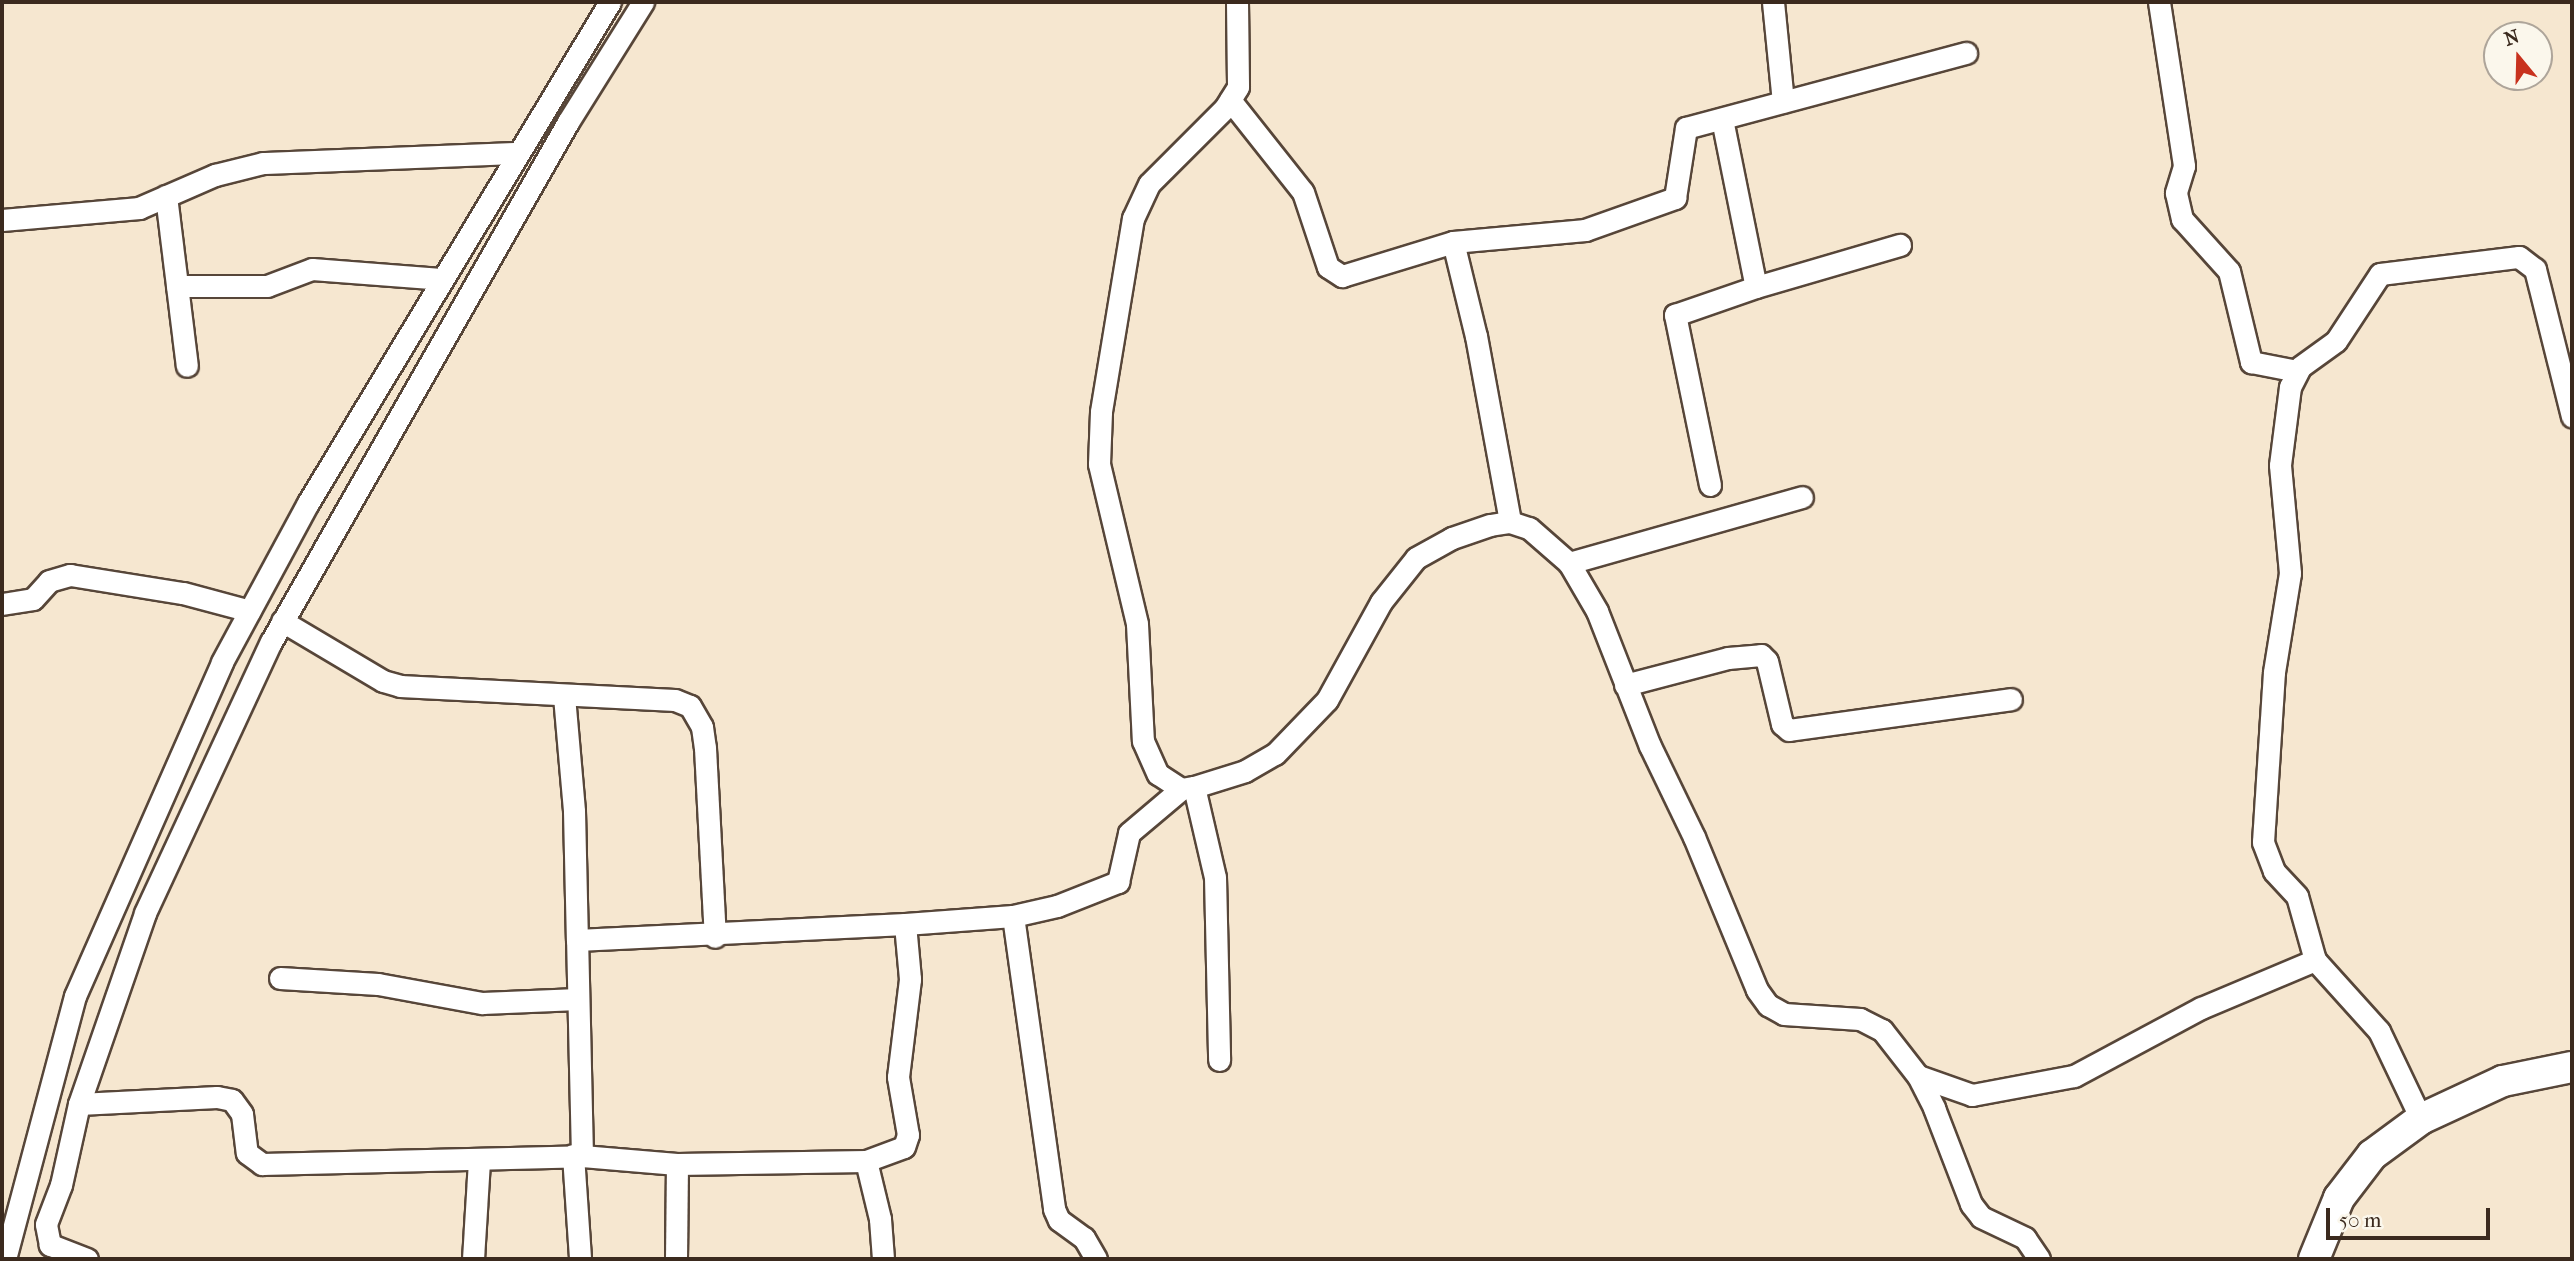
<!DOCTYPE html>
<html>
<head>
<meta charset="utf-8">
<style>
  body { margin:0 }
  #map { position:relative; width:2574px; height:1261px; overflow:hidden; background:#f6e7d0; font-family:"IM FELL French Canon",serif }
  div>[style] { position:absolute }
  .roads { filter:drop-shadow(2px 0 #574639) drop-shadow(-2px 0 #574639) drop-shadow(0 2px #574639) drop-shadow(0 -2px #574639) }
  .street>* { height:21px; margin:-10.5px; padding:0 10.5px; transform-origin:10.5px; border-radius:10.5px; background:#fff }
  .secondary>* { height:30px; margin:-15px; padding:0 15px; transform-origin:15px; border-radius:15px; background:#fff }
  span { translate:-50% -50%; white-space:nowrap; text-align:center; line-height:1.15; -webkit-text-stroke:5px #fbf7ec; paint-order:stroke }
  .frame { position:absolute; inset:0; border:4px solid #3b2a1e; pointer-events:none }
  .north { position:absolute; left:2483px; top:21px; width:70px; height:70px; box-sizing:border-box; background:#fbf7ec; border:2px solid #aea59a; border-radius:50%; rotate:341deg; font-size:19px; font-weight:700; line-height:28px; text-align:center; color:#3b2a1e }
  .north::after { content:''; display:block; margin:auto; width:24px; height:32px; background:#c8321e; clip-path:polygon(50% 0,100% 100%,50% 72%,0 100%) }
  .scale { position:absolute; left:2326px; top:1208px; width:164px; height:32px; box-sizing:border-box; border:4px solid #3b2a1e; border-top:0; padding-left:9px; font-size:21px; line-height:24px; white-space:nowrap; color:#3b2a1e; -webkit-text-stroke:5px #fbf7ec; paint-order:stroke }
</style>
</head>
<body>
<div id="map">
  <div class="roads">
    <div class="street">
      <div style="left:1237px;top:2px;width:85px;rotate:89.3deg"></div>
      <div style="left:1238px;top:87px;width:25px;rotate:122deg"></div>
      <div style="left:1225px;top:108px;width:107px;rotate:135deg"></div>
      <div style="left:1149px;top:184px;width:38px;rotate:115deg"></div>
      <div style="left:1133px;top:218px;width:197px;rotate:99.4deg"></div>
      <div style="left:1101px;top:412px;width:52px;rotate:92.2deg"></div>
      <div style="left:1099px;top:464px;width:164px;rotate:76.6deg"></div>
      <div style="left:1137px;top:624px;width:117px;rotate:87.1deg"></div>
      <div style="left:1143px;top:741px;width:36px;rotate:66deg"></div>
      <div style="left:1158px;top:774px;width:27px;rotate:33deg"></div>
      <div style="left:1181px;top:789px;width:13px;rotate:-9deg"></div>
      <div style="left:1194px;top:787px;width:53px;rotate:-17.4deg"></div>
      <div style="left:1245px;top:771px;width:34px;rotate:-30deg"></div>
      <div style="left:1275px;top:754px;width:75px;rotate:-46.1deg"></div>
      <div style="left:1327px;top:700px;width:112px;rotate:-61.1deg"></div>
      <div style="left:1381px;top:602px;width:56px;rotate:-51.5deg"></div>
      <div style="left:1416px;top:558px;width:41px;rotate:-29.1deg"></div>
      <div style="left:1452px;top:538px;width:40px;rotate:-18.9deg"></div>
      <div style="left:1490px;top:525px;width:20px;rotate:-9deg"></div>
      <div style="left:1510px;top:522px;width:20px;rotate:18deg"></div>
      <div style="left:1529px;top:528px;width:53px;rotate:41.2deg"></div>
      <div style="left:1569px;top:563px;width:56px;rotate:59.7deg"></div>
      <div style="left:1597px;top:611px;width:145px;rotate:68.6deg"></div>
      <div style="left:1650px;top:746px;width:101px;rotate:64.2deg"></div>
      <div style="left:1694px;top:837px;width:165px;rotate:67.6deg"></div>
      <div style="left:1757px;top:990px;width:19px;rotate:54deg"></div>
      <div style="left:1768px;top:1005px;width:18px;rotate:29deg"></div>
      <div style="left:1784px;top:1014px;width:76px;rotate:3.8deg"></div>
      <div style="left:1860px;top:1019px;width:25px;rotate:27deg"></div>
      <div style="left:1882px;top:1030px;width:58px;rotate:52deg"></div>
      <div style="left:1918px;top:1076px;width:36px;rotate:63deg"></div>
      <div style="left:1934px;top:1108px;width:103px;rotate:68.9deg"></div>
      <div style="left:1971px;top:1204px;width:16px;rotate:52deg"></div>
      <div style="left:1981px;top:1217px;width:49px;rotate:25.5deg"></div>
      <div style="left:2025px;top:1238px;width:25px;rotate:56deg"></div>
      <div style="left:1773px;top:2px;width:100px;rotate:84.3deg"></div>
      <div style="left:2159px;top:2px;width:166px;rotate:81.3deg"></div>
      <div style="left:2184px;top:166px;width:28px;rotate:107deg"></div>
      <div style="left:2176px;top:193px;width:27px;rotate:77deg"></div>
      <div style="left:2182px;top:219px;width:70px;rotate:47.9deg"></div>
      <div style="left:2229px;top:271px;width:94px;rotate:76.4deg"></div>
      <div style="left:2251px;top:362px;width:47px;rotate:11.1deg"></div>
      <div style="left:1230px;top:100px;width:117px;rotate:51.6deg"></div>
      <div style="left:1303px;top:192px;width:79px;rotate:71.6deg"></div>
      <div style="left:1328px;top:267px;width:17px;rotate:33deg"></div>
      <div style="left:1342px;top:276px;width:116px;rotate:-17deg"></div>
      <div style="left:1453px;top:242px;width:133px;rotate:-5.2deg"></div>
      <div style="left:1585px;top:230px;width:96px;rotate:-19.6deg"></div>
      <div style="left:1675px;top:198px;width:71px;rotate:-81.1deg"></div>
      <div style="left:1686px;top:128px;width:290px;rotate:-15deg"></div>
      <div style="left:1722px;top:119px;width:171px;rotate:78.6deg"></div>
      <div style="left:1756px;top:287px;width:150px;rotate:-16.3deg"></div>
      <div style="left:166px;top:196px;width:171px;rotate:83deg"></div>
      <div style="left:2px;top:220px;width:138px;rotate:-5deg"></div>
      <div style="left:139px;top:208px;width:83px;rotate:-23.5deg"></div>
      <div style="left:215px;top:175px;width:49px;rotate:-14deg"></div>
      <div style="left:263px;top:163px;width:253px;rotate:-2.3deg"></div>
      <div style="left:1453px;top:242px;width:97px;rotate:76.3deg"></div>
      <div style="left:1476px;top:336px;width:189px;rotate:79.6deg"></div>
      <div style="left:177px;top:286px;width:90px"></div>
      <div style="left:267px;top:286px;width:48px;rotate:-20.7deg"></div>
      <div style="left:312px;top:269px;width:129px;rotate:4.4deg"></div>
      <div style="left:1710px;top:485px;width:174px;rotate:-101.6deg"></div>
      <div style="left:1675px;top:315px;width:86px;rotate:-19.1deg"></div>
      <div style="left:1569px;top:563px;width:242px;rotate:-15.8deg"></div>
      <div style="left:2px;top:604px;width:31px;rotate:-9deg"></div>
      <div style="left:33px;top:599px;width:24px;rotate:-48deg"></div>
      <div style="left:49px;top:581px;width:22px;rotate:-16deg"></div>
      <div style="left:70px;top:575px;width:114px;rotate:9.1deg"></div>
      <div style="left:183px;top:593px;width:69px;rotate:15deg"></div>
      <div style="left:282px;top:621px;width:117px;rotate:30.7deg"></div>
      <div style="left:383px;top:681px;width:18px;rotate:16deg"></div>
      <div style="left:400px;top:686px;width:275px;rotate:2.9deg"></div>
      <div style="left:675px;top:700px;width:16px;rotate:22deg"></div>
      <div style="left:690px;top:706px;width:24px;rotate:60deg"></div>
      <div style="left:702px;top:727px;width:21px;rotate:82deg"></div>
      <div style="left:705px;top:748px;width:189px;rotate:87deg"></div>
      <div style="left:1625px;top:685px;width:106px;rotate:-14.7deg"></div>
      <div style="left:1728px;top:658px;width:33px;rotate:-5deg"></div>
      <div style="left:1761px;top:655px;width:8px;rotate:45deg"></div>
      <div style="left:1767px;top:661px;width:65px;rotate:76.6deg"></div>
      <div style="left:1782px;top:724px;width:9px;rotate:41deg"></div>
      <div style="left:1789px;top:730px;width:224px;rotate:-7.9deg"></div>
      <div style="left:564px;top:696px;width:115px;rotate:85deg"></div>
      <div style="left:574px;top:811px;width:129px;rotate:88.7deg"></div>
      <div style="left:1194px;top:787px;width:92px;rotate:76.9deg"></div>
      <div style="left:1215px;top:877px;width:183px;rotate:88.7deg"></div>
      <div style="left:1013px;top:916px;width:296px;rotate:82deg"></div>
      <div style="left:1054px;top:1209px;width:12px;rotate:66deg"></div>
      <div style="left:1059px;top:1220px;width:31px;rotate:36deg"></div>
      <div style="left:1084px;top:1238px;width:24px;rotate:60deg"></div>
      <div style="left:280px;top:978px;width:98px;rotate:3.5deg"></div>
      <div style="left:378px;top:984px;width:106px;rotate:10.4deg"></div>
      <div style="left:482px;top:1003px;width:96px;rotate:-2.4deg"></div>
      <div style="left:1918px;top:1076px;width:57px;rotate:19.4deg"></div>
      <div style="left:1972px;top:1095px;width:104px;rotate:-10.6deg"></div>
      <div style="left:2074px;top:1076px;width:144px;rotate:-28.2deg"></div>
      <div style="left:2201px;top:1008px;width:124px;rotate:-22.8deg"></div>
      <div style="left:79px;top:1104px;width:138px;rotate:-2.9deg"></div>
      <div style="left:217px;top:1097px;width:15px;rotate:11deg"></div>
      <div style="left:232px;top:1100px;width:17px;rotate:54deg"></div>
      <div style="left:242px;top:1114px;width:39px;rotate:83deg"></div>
      <div style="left:247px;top:1153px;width:19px;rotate:36deg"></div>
      <div style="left:262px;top:1164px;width:320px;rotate:-1.4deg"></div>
      <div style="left:582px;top:1156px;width:216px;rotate:-91.3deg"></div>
      <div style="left:577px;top:940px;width:328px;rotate:-2.8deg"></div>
      <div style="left:905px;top:924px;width:108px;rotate:-4.2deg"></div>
      <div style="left:1013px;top:916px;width:45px;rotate:-12.8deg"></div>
      <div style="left:1057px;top:906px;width:66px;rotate:-21.5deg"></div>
      <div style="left:1118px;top:882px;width:50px;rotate:-77.3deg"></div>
      <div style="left:1129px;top:833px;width:68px;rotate:-40.2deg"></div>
      <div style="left:2421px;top:1119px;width:98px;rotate:-115.5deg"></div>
      <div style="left:2379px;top:1031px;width:96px;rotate:-132deg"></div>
      <div style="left:2315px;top:960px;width:66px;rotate:-105.7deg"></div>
      <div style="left:2297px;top:896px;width:34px;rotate:-133deg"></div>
      <div style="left:2274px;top:871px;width:31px;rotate:-111deg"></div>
      <div style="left:2263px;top:842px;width:170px;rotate:-86.3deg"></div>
      <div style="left:2274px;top:672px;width:100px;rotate:-80.8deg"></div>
      <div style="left:2290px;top:573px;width:108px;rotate:-95.3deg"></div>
      <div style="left:2280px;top:465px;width:79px;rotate:-82.7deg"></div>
      <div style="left:2290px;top:387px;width:22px;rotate:-63deg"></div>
      <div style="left:2300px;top:367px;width:44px;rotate:-35.8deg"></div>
      <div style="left:2336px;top:341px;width:80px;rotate:-56.7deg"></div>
      <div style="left:2380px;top:274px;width:140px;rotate:-7deg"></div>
      <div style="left:2519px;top:257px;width:20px;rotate:37deg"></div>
      <div style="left:2535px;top:269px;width:152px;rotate:75.9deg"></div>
      <div style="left:573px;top:1155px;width:104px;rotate:86.1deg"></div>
      <div style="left:582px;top:1156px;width:95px;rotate:4.8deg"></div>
      <div style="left:677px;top:1164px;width:189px;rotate:-0.9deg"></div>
      <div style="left:866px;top:1161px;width:40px;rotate:-20.2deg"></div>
      <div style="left:904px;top:1147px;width:13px;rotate:-72deg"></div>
      <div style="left:908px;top:1135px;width:59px;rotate:-99.8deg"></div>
      <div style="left:898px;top:1077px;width:99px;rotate:-83deg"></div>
      <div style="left:910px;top:979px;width:55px;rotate:-95.2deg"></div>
      <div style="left:866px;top:1161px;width:60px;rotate:76.4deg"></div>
      <div style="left:880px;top:1219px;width:40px;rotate:85.7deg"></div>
      <div style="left:5px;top:1259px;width:272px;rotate:-75.1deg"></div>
      <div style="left:75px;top:996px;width:365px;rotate:-66.2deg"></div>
      <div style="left:222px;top:662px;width:181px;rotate:-61.6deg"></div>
      <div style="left:308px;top:503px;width:585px;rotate:-58.92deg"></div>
      <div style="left:87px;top:1259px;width:40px;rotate:-159deg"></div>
      <div style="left:50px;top:1245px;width:21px;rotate:-101deg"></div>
      <div style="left:46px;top:1224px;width:42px;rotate:-69deg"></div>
      <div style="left:61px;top:1185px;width:83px;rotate:-77.5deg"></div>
      <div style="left:79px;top:1104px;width:202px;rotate:-70.9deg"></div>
      <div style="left:145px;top:913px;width:299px;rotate:-65.1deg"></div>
      <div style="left:271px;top:642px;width:599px;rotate:-60.27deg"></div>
      <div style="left:568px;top:122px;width:142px;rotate:-58deg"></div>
      <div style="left:473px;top:1259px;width:99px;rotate:-86.5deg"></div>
      <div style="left:676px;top:1259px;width:95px;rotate:-89.4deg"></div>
    </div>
    <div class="secondary">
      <div style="left:2314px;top:1259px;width:66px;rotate:-67.7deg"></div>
      <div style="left:2339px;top:1198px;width:54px;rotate:-52.5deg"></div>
      <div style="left:2372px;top:1155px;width:61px;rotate:-36.3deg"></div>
      <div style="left:2421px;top:1119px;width:90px;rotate:-24.9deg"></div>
      <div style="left:2503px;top:1081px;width:70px;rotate:-11.5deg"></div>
    </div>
  </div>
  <div class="frame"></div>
  <div class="north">N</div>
  <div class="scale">50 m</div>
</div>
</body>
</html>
